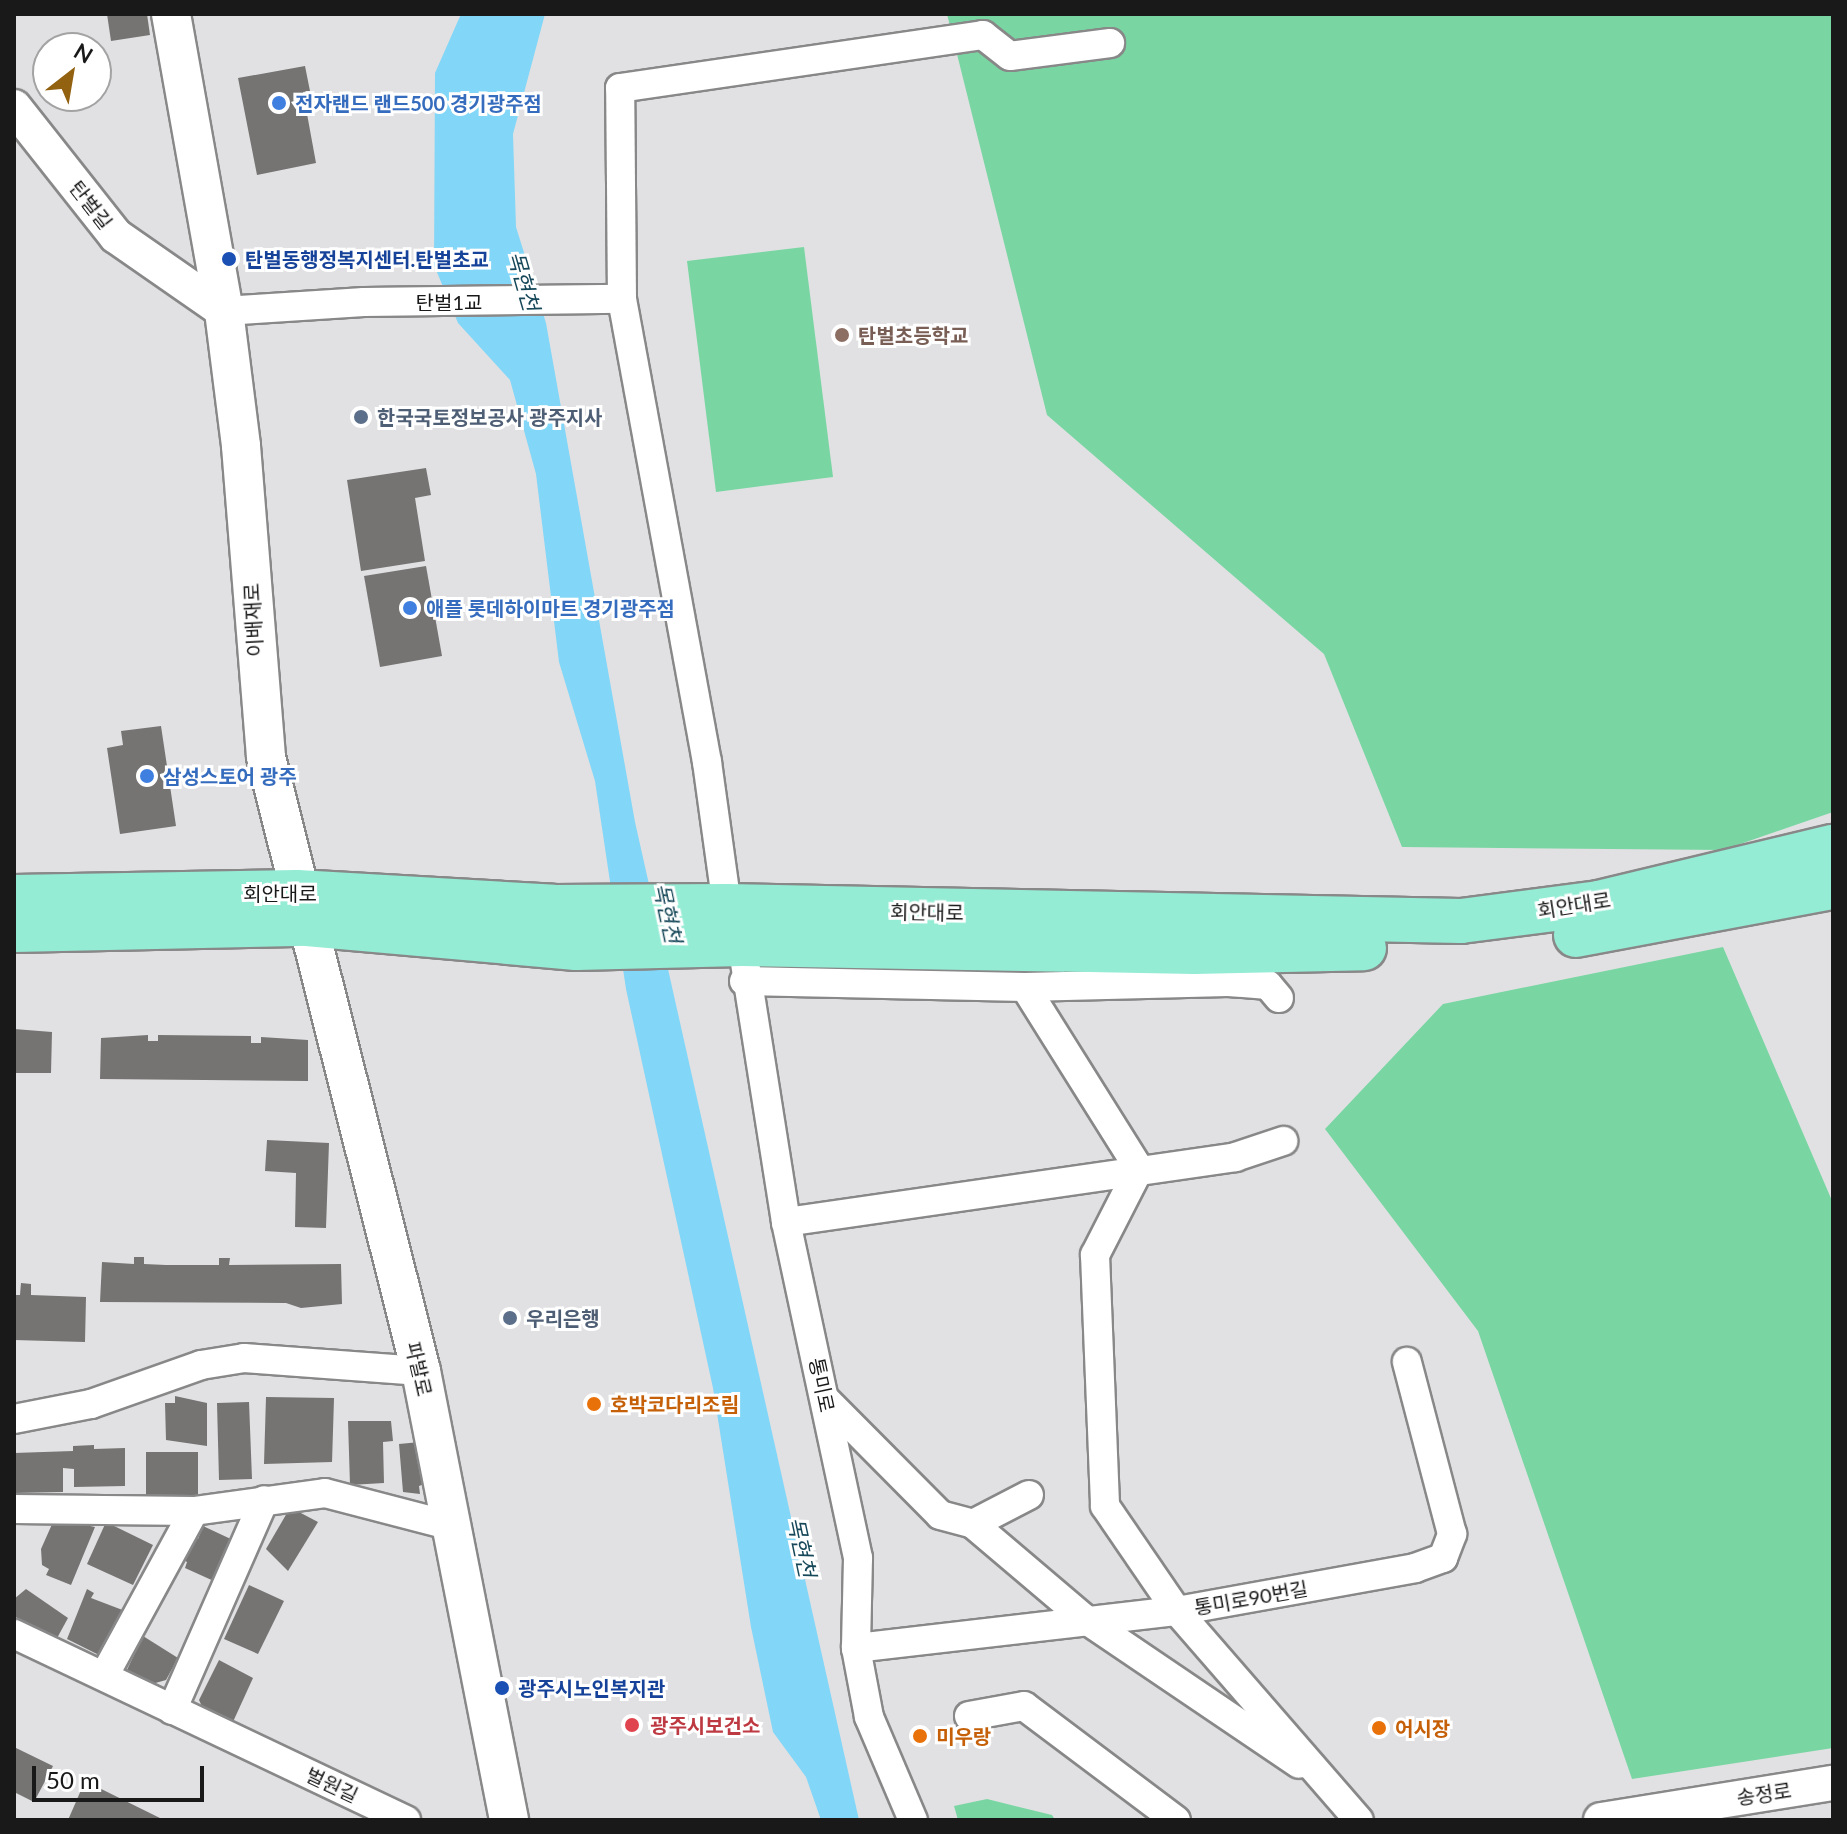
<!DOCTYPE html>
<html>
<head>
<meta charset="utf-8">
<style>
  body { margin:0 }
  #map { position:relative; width:1847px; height:1834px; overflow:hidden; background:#e1e1e3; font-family:Lato,"Noto Sans KR",sans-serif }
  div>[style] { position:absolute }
  .green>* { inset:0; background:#79d6a2 }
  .water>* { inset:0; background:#82d6f7 }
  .building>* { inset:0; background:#757473 }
  .roads { filter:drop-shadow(2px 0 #888889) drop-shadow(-2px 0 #888889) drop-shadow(0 2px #888889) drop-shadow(0 -2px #888889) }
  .minor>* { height:28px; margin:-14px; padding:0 14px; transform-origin:14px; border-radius:14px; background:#fff }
  .tertiary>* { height:34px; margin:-17px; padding:0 17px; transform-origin:17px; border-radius:17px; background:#fff }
  .secondary>* { height:38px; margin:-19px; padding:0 19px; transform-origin:19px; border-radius:19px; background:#fff }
  .primary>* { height:44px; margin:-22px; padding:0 22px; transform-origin:22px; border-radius:22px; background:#95ecd4 }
  .dots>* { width:22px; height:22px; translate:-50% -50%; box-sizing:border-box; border:4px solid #fff; border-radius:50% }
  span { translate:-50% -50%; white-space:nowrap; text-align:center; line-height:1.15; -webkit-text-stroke:6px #fff; paint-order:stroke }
  .shop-label { font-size:20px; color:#366cbe; font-weight:700 }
  .left { translate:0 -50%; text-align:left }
  .street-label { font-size:20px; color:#19191a }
  .transit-label { font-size:20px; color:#164399; font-weight:700 }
  .education-label { font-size:20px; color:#785e54; font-weight:700 }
  .service-label { font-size:20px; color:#4e5e75; font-weight:700 }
  .food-label { font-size:20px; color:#c56008; font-weight:700 }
  .health-label { font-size:20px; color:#be3a42; font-weight:700 }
  .water-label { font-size:22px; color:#174859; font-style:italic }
  .frame { position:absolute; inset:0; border:16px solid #19191a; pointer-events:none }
  .north { position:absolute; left:32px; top:32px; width:80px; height:80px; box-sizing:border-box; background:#fff; border:2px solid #a3a3a3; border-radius:50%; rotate:31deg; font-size:22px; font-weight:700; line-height:32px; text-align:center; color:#19191a }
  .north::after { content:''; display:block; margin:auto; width:28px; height:36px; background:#926210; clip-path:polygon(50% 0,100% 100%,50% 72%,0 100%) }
  .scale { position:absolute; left:32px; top:1766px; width:172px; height:36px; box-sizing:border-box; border:4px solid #19191a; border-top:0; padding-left:10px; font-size:24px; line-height:28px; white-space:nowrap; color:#19191a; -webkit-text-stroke:6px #fff; paint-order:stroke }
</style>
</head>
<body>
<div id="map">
  <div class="green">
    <div style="clip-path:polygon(947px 14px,1833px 14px,1833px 812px,1723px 850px,1402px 847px,1324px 654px,1047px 415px)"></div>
    <div style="clip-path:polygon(804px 247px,833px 477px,716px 492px,687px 261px)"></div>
    <div style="clip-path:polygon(1723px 947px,1833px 1203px,1833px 1748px,1632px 1779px,1478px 1331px,1325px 1129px,1443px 1004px)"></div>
    <div style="clip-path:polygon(987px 1799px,1052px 1815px,1055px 1820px,958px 1820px,954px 1806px)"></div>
  </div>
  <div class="water">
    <div style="clip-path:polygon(461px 14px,545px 14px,513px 134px,516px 227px,546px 323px,635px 822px,859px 1820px,821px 1820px,806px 1777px,773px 1732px,751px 1627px,713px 1388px,626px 989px,595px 781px,559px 662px,536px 474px,510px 380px,458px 323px,434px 265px,435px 73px)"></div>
  </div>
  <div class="building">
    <div style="clip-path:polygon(107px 14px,147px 14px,150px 35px,111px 41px)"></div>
    <div style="clip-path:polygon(305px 66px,310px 91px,303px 92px,316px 163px,257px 175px,238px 78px)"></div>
    <div style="clip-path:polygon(426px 468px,431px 495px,415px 498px,425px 561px,361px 571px,347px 480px)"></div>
    <div style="clip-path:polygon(426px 566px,442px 656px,380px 667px,364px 576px)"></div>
    <div style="clip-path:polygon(161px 726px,176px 826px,120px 834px,107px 748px,123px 745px,121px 731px)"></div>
    <div style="clip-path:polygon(14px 1029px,52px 1032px,51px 1073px,14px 1073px)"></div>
    <div style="clip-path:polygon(148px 1035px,148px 1041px,158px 1041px,158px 1035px,251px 1036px,251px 1043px,261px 1043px,261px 1037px,308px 1040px,308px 1081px,100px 1079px,101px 1038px)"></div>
    <div style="clip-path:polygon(267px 1140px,329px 1143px,326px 1228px,295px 1227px,296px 1173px,265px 1171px)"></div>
    <div style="clip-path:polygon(134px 1257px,144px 1257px,144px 1264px,166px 1265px,219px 1265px,219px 1258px,230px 1258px,229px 1265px,341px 1264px,342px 1304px,301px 1308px,286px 1303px,100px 1302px,102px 1262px,134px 1264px)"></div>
    <div style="clip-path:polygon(21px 1283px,31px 1284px,31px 1295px,86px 1297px,85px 1342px,14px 1340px,14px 1295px,20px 1295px)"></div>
    <div style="clip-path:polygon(175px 1396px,207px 1403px,207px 1446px,166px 1440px,165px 1403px,175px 1403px)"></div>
    <div style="clip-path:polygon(266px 1397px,334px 1398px,332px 1462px,264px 1464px)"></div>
    <div style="clip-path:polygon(249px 1402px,252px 1479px,219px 1480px,217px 1403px)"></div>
    <div style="clip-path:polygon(348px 1421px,391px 1421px,393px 1441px,383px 1442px,384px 1483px,350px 1485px)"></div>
    <div style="clip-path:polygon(420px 1442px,427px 1483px,419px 1486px,420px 1494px,403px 1492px,399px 1444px)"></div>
    <div style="clip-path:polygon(94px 1445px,94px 1449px,125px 1448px,125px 1486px,74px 1487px,74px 1469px,63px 1468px,63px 1492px,14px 1493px,14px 1453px,73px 1451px,73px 1446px)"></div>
    <div style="clip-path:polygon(146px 1452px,198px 1452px,198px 1501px,146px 1498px)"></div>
    <div style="clip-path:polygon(297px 1511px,318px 1522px,288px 1571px,266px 1549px,287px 1513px)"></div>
    <div style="clip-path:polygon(62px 1520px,95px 1527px,71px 1585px,46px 1575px,49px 1569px,42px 1565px,41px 1549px,53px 1522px,60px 1525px)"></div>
    <div style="clip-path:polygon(106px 1522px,153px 1545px,133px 1585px,87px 1564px)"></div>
    <div style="clip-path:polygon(203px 1526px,235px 1541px,216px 1582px,185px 1568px,187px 1562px,180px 1558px,191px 1535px,198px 1539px)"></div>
    <div style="clip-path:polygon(249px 1585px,284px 1601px,258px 1654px,224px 1639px)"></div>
    <div style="clip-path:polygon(26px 1589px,68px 1618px,56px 1640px,14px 1616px,14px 1599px)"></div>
    <div style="clip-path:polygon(87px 1589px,94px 1593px,91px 1598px,133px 1614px,109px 1660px,67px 1639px)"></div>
    <div style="clip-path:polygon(143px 1636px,178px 1658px,166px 1680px,152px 1684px,126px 1672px)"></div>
    <div style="clip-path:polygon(219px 1660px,253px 1678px,232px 1724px,205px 1713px,199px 1700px)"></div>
    <div style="clip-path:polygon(14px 1747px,53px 1766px,34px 1802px,14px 1792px)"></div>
    <div style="clip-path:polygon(85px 1781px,164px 1820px,68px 1820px)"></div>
  </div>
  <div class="roads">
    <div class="minor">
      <div style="left:622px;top:299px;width:211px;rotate:-90.5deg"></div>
      <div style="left:620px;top:88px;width:367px;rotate:-8.3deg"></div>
      <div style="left:983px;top:35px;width:34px;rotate:38deg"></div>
      <div style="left:1010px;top:56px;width:101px;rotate:-7.4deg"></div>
      <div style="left:224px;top:311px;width:140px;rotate:-3.7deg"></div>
      <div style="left:364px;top:302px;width:258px;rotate:-0.7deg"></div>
      <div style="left:622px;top:299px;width:471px;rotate:79.6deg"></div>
      <div style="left:707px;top:762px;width:145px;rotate:82.1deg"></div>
      <div style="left:742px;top:944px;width:281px;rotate:81deg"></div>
      <div style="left:786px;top:1222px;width:344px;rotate:77.9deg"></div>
      <div style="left:858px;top:1558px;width:90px;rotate:91.3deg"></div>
      <div style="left:856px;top:1648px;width:70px;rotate:79.3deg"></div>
      <div style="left:869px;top:1717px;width:112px;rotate:66.9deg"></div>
      <div style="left:744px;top:981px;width:281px;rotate:1.2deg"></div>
      <div style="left:1025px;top:987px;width:203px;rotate:-1.4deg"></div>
      <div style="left:1228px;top:982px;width:40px;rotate:4.3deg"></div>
      <div style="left:1268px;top:985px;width:17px;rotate:50deg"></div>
      <div style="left:1025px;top:987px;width:215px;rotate:57.9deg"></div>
      <div style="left:1139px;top:1169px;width:97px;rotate:117.1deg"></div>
      <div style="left:1095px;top:1255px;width:251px;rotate:87.7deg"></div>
      <div style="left:1105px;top:1506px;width:127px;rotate:55.6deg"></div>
      <div style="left:1177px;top:1611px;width:277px;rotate:49deg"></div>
      <div style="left:786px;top:1222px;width:454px;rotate:-8.2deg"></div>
      <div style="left:1235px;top:1157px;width:51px;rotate:-18.4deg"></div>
      <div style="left:825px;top:1399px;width:163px;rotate:45.2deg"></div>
      <div style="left:940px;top:1515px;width:34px;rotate:15deg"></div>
      <div style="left:973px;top:1524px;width:147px;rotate:40.3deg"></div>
      <div style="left:1085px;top:1619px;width:258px;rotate:34.1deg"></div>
      <div style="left:14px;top:1419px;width:78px;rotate:-11deg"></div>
      <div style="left:91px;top:1404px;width:117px;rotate:-19.5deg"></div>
      <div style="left:201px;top:1365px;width:44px;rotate:-9.2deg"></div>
      <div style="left:244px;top:1358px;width:177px;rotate:4.2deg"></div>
      <div style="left:14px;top:1509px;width:180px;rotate:0.6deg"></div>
      <div style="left:194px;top:1511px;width:132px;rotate:-7.8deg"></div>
      <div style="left:325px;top:1493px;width:131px;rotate:14.6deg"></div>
      <div style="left:973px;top:1524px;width:63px;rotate:-27.4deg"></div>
      <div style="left:14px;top:1634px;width:434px;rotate:25.4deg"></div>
      <div style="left:856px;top:1648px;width:323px;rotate:-6.6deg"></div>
      <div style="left:1177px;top:1611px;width:242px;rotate:-10.2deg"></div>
      <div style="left:1415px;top:1568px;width:30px;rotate:-20deg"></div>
      <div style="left:1443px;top:1558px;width:26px;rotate:-69deg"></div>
      <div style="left:1452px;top:1534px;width:178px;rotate:-104.7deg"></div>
      <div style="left:104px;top:1676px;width:188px;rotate:-61.4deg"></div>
      <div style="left:172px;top:1710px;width:229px;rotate:-66.3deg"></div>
      <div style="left:969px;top:1716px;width:56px;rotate:-10.3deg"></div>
      <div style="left:1024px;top:1706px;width:190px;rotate:36.9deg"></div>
    </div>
    <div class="tertiary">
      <div style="left:14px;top:107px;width:164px;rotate:51.7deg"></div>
      <div style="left:116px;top:236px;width:131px;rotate:34.8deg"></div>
      <div style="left:1601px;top:1820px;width:235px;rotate:-9.1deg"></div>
    </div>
    <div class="secondary">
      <div style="left:171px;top:14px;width:302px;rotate:79.9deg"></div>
      <div style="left:224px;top:311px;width:136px;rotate:82.8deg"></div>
      <div style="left:241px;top:446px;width:312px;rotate:85.4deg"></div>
      <div style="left:266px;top:757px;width:633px;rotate:75.83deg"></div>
      <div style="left:421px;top:1371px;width:458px;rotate:78.9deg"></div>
    </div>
    <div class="primary">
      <div style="left:14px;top:897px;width:283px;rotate:-1deg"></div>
      <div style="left:297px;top:892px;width:257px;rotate:3.3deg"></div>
      <div style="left:554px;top:907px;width:173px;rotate:-0.3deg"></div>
      <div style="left:727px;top:906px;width:734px;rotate:1.17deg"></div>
      <div style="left:1461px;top:921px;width:139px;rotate:-7.4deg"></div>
      <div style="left:1599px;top:903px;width:241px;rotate:-13.5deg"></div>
      <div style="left:14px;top:930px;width:293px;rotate:-1.2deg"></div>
      <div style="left:307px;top:924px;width:270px;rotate:5.1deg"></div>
      <div style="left:576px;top:948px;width:166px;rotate:-1.4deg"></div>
      <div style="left:742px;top:944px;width:452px;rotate:1deg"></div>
      <div style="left:1194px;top:952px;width:170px;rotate:-1.3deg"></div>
      <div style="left:1576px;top:935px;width:261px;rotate:-10.6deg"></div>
    </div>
  </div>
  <div class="dots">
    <div style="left:279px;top:103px;background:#3f7fe0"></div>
    <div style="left:229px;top:259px;background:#1a4fb4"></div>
    <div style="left:842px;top:335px;background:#8d6e63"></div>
    <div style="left:361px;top:417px;background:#5c6f8a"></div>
    <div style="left:410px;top:608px;background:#3f7fe0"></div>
    <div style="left:147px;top:776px;background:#3f7fe0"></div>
    <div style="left:510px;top:1318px;background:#5c6f8a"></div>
    <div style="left:594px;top:1404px;background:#e8710a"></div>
    <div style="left:502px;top:1688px;background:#1a4fb4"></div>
    <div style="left:632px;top:1725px;background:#e0444e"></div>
    <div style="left:1379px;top:1728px;background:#e8710a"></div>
    <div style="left:920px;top:1736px;background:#e8710a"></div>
  </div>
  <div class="shop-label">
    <span class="left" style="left:295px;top:103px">전자랜드 랜드500 경기광주점</span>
    <span class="left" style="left:426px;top:608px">애플 롯데하이마트 경기광주점</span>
    <span class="left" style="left:163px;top:776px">삼성스토어 광주</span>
  </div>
  <div class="street-label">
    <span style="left:91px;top:205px;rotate:52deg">탄벌길</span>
    <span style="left:449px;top:302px">탄벌1교</span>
    <span style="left:253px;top:620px;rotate:-93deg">이배재로</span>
    <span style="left:280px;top:893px">회안대로</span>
    <span style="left:1574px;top:905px;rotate:-9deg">회안대로</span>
    <span style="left:927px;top:912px;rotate:1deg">회안대로</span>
    <span style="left:419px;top:1369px;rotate:77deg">파발로</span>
    <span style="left:822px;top:1385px;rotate:78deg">통미로</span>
    <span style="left:1251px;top:1598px;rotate:-10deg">통미로90번길</span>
    <span style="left:332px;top:1785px;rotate:25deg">벌원길</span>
    <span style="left:1764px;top:1794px;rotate:-9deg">송정로</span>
  </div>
  <div class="transit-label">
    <span class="left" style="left:245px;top:259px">탄벌동행정복지센터.탄벌초교</span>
    <span class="left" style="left:518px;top:1688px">광주시노인복지관</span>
  </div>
  <div class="education-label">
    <span class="left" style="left:858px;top:335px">탄벌초등학교</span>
  </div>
  <div class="service-label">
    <span class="left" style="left:377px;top:417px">한국국토정보공사 광주지사</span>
    <span class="left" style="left:526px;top:1318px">우리은행</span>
  </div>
  <div class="food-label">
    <span class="left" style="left:610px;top:1404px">호박코다리조림</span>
    <span class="left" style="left:1395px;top:1728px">어시장</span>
    <span class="left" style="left:936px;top:1736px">미우랑</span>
  </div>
  <div class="health-label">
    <span class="left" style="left:650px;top:1725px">광주시보건소</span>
  </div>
  <div class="water-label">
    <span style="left:524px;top:281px;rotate:74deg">목현천</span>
    <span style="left:668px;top:913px;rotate:78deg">목현천</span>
    <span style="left:802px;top:1547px;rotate:78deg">목현천</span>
  </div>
  <div class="frame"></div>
  <div class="north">N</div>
  <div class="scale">50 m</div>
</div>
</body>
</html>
